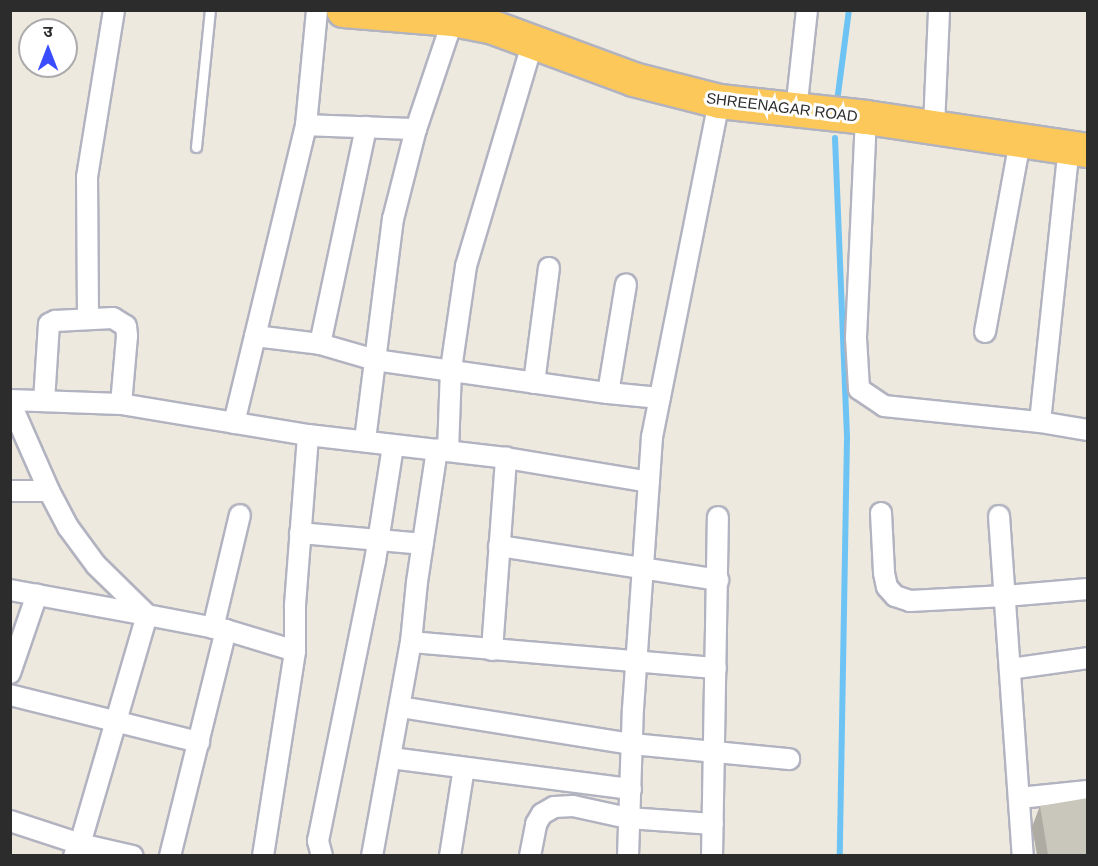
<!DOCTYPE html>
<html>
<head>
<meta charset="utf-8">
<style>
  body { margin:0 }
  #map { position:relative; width:1098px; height:866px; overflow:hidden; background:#eee9de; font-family:Arial,"Noto Sans Devanagari",sans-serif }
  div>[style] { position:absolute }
  .stream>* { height:6px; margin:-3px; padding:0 3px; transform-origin:3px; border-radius:3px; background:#6dc4f4 }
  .roads { filter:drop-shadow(2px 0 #b2b3c0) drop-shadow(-2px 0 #b2b3c0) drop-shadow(0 2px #b2b3c0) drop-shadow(0 -2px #b2b3c0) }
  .service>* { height:9px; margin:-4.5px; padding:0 4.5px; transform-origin:4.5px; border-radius:4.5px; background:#fff }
  .minor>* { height:20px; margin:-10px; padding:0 10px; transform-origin:10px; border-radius:10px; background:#fff }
  .trunk>* { height:33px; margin:-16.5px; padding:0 16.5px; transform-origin:16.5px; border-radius:16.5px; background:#fbc859 }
  .wall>* { inset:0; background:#adaba2 }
  .building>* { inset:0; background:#c9c7bc }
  span { translate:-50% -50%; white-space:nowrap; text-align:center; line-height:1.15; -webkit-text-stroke:6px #fff; paint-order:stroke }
  .street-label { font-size:15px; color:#2c2c2c }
  .frame { position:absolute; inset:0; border:12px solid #2c2c2c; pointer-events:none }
  .north { position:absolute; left:18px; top:18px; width:60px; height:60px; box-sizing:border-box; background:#fff; border:2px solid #ababab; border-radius:50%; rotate:0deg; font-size:16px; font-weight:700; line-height:24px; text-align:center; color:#2c2c2c }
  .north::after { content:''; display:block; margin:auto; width:21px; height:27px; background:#3a4cff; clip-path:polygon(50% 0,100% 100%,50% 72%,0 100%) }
</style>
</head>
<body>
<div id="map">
  <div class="stream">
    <div style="left:837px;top:102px;width:93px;rotate:-82.6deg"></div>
    <div style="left:835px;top:138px;width:300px;rotate:87.7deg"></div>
    <div style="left:847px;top:438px;width:418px;rotate:91deg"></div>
  </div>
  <div class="roads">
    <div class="service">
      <div style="left:196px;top:147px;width:138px;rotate:-84.2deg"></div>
    </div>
    <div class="minor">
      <div style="left:796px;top:111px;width:102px;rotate:-83.8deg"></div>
      <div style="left:866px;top:117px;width:221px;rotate:92.6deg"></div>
      <div style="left:856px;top:338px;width:51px;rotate:86.6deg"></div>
      <div style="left:859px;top:389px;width:30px;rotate:34deg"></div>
      <div style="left:884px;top:406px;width:157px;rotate:5.9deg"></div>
      <div style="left:1040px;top:422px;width:49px;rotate:9.5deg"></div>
      <div style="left:306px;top:125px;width:110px;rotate:2.1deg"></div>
      <div style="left:934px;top:126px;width:116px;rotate:-87.5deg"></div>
      <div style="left:88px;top:318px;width:141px;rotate:-90.4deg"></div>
      <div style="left:87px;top:177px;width:169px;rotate:-80.8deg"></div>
      <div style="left:985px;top:332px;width:193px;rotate:-79.6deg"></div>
      <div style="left:255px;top:336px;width:65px;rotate:7deg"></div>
      <div style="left:320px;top:344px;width:57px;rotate:16.2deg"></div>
      <div style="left:375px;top:360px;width:235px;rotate:8.1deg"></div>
      <div style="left:608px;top:393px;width:52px;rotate:5.5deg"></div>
      <div style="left:320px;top:344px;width:222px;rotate:-78deg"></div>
      <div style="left:534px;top:383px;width:116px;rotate:-82.6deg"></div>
      <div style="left:608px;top:393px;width:110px;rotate:-80.6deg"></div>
      <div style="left:10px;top:400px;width:111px;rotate:2.1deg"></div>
      <div style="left:121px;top:404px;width:190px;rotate:9.4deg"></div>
      <div style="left:308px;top:435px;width:199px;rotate:6.6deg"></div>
      <div style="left:506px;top:458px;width:145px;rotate:9.5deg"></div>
      <div style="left:44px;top:401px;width:77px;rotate:-86.3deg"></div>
      <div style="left:49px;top:324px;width:7px;rotate:-27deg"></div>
      <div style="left:55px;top:321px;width:58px;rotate:-3deg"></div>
      <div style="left:113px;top:318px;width:15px;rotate:32deg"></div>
      <div style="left:126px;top:326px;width:10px;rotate:84deg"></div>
      <div style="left:127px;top:336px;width:68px;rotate:95deg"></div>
      <div style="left:10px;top:402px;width:97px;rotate:66.3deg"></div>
      <div style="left:49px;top:491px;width:41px;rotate:62.2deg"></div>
      <div style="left:68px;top:527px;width:47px;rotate:53.6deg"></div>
      <div style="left:96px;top:565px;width:71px;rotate:44.4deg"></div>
      <div style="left:147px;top:615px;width:80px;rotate:10.8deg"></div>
      <div style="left:226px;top:630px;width:72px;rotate:16.9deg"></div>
      <div style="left:295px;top:651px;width:46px;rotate:-90deg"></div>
      <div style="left:295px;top:605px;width:170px;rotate:-85.6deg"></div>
      <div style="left:1040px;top:422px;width:276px;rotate:-84deg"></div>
      <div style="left:234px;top:423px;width:307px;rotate:-76.4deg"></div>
      <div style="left:306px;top:125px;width:116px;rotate:-84.5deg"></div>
      <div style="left:365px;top:440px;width:223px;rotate:-82.8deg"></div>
      <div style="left:393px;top:219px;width:93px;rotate:-75.7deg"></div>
      <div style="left:416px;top:129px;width:116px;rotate:-71.4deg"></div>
      <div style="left:448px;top:451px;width:82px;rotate:-87.9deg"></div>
      <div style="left:451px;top:369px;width:104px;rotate:-81.7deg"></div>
      <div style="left:466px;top:266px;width:235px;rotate:-73.4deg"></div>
      <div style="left:10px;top:491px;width:39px"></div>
      <div style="left:881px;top:513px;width:60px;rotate:87.1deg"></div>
      <div style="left:884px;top:573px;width:14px;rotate:78deg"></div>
      <div style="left:887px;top:587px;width:12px;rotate:48deg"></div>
      <div style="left:895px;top:596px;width:16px;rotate:18deg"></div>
      <div style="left:910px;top:601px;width:95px;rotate:-3deg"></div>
      <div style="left:1005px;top:596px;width:83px;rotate:-4.8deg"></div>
      <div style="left:999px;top:516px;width:341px;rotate:86deg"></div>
      <div style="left:300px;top:533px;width:123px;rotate:5.1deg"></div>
      <div style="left:499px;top:546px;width:222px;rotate:8.8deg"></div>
      <div style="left:10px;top:590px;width:139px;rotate:10.3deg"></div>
      <div style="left:147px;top:615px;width:239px;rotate:106.3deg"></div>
      <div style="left:80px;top:844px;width:13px;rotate:117deg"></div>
      <div style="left:213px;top:628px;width:116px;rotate:-76.6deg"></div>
      <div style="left:411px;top:642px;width:306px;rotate:4.9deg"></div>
      <div style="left:492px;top:650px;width:193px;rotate:-85.8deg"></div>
      <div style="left:1010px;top:669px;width:79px;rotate:-8deg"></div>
      <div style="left:10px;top:673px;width:83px;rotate:-71.1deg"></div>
      <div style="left:10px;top:695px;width:195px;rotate:14deg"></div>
      <div style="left:400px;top:707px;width:235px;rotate:9.1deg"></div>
      <div style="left:632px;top:744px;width:158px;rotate:5.5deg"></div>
      <div style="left:391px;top:758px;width:242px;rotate:7.4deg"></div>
      <div style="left:1019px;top:798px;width:69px;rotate:-5.8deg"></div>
      <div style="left:10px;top:821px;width:74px;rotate:18.2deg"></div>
      <div style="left:80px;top:844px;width:54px;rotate:12.8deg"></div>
      <div style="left:170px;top:856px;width:233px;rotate:-76.1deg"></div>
      <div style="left:263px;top:856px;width:207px;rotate:-81.1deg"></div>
      <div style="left:322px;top:856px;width:16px;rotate:-105deg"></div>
      <div style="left:318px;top:841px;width:286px;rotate:-78.5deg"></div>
      <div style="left:375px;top:561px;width:116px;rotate:-81.1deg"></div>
      <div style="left:372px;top:856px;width:218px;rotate:-79.7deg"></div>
      <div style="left:411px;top:642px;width:60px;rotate:-84.3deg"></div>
      <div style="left:417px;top:582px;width:134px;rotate:-81.4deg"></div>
      <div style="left:450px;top:856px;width:89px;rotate:-81deg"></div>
      <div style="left:530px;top:856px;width:33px;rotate:-79deg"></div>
      <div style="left:536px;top:824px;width:12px;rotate:-59deg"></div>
      <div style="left:542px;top:814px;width:14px;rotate:-30deg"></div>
      <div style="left:554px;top:807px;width:19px;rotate:-3deg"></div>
      <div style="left:573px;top:806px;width:56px;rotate:12.3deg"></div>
      <div style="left:628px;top:818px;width:85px;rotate:4deg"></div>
      <div style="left:628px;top:856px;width:147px;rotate:-88.1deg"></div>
      <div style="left:633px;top:709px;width:273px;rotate:-86deg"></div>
      <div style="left:652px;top:437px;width:343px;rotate:-78.7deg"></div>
      <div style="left:712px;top:856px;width:339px;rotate:-89deg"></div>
    </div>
    <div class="trunk">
      <div style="left:343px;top:10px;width:110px;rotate:4.7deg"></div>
      <div style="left:453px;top:19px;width:38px;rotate:11deg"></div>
      <div style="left:490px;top:26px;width:153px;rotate:20.3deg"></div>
      <div style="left:633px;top:79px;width:89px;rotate:14.3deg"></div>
      <div style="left:719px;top:101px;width:148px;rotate:6.2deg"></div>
      <div style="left:866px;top:117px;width:224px;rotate:8.5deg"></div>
    </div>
  </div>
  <div class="wall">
    <div style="clip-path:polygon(1040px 806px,1088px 855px,1037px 855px,1032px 827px)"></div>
  </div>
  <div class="building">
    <div style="clip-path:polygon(1088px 798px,1088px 855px,1048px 855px,1040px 806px)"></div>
  </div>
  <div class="street-label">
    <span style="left:782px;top:107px;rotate:7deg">SHREENAGAR ROAD</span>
  </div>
  <div class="frame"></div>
  <div class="north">उ</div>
</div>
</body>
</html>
